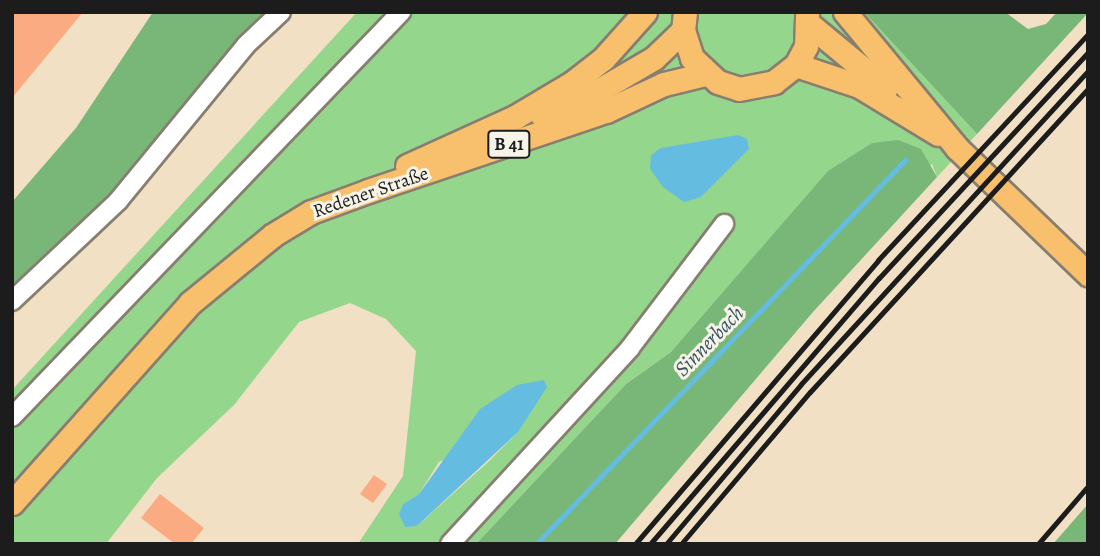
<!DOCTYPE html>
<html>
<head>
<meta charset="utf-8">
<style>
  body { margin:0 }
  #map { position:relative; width:1100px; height:556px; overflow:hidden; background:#f2e0c4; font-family:Alegreya,serif }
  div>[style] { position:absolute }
  .green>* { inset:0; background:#95d68d }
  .forest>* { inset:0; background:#78b778 }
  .water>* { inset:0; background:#64bde1 }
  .stream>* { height:5px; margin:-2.5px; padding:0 2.5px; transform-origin:2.5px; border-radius:2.5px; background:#64bde1 }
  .building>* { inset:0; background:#faab82 }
  .roads { filter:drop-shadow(2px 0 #877e70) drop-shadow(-2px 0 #877e70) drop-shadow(0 2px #877e70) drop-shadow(0 -2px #877e70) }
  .minor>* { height:18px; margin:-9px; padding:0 9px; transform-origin:9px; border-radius:9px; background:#fff }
  .major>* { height:23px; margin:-11.5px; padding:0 11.5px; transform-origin:11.5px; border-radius:11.5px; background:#f8bf6c }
  .rail>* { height:5px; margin:-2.5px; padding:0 2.5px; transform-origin:2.5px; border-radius:2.5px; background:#1c1c1c }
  span { translate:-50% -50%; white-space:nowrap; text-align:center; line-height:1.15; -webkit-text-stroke:6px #f7f3e8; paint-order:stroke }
  .shield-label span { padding:2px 5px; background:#f7f3e8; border:2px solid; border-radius:5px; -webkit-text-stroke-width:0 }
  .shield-label { font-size:18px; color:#1c1c1c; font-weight:700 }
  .street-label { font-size:19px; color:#1c1c1c }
  .water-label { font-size:21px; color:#355461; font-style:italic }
  .frame { position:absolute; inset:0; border:14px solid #1c1c1c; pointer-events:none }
</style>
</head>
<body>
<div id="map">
  <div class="green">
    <div style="clip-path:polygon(evenodd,357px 12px,864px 12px,977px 134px,937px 177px,932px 164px,716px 302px,671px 352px,626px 384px,476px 544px,358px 544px,403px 476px,416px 351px,386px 319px,350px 303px,299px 322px,234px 405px,157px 478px,106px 544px,12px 544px,12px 390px,357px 12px,518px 432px,487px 463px,417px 526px,403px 504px,419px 494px,439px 462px,518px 432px)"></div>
  </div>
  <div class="forest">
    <div style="clip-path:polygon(153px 12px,273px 12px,12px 313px,12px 202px,76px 128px)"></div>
    <div style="clip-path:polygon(864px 12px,1005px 12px,1028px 29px,1046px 24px,1057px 12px,1088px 13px,977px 134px)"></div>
    <div style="clip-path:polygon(898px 140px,921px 149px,937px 177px,813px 312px,615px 544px,476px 544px,626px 384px,671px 352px,828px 171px,872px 143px)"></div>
    <div style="clip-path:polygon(1088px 504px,1088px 544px,1053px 544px)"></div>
  </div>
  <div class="water">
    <div style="clip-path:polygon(738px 135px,747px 139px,749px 149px,701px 197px,684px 202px,663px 187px,650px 169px,651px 155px,661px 148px)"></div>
    <div style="clip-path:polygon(544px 380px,547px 387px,518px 432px,417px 526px,405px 527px,399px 514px,403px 504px,419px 494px,480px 409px,517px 385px)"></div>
  </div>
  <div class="stream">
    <div style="left:536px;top:544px;width:533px;rotate:-46.14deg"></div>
  </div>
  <div class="building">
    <div style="clip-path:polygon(12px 12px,83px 12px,12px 98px)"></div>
    <div style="clip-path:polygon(374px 475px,387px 484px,373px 503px,360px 494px)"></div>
    <div style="clip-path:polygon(160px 494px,204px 528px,191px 544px,175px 544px,141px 518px)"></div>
  </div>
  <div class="roads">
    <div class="minor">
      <div style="left:12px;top:301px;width:146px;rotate:-43.3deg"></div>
      <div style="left:118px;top:201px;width:202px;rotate:-50.6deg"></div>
      <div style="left:246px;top:45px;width:48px;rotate:-43.3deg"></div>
      <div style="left:12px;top:417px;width:562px;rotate:-46.15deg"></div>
      <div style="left:450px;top:544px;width:266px;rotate:-47.4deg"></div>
      <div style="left:630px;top:348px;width:156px;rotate:-52.8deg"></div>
    </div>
    <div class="major">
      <div style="left:685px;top:12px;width:18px;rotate:96deg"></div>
      <div style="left:683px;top:30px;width:29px;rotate:72deg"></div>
      <div style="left:692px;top:58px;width:35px;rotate:43deg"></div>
      <div style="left:718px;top:82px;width:22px;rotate:18deg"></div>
      <div style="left:739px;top:89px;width:36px;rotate:-11deg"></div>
      <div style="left:774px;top:82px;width:28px;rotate:-38deg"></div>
      <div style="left:796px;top:65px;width:21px;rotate:-62deg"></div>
      <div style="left:806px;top:46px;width:34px;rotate:-88deg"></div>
      <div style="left:845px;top:12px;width:176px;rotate:50.5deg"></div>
      <div style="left:957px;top:148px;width:182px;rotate:43.9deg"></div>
      <div style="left:809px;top:24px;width:100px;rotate:39.7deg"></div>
      <div style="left:796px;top:65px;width:66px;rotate:18.4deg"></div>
      <div style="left:859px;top:86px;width:92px;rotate:31.3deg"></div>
      <div style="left:542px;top:115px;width:64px;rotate:-23.8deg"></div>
      <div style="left:601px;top:89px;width:61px;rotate:-30.3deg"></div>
      <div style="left:654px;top:58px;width:40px;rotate:-44deg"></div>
      <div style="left:407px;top:166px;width:119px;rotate:-24.4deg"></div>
      <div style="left:515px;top:117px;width:66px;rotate:-30.8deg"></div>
      <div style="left:572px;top:83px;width:39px;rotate:-38deg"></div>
      <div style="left:603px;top:59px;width:63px;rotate:-48.2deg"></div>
      <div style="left:12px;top:503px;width:268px;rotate:-48.3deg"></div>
      <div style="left:190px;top:303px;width:107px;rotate:-39.3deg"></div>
      <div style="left:273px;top:235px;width:44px;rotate:-31.2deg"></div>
      <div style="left:311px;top:212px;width:61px;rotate:-20.2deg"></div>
      <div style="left:368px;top:191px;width:251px;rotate:-18.6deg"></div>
      <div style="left:606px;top:111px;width:64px;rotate:-25deg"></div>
      <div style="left:664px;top:84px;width:42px;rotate:-13.7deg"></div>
    </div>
  </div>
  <div class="rail">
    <div style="left:635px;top:544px;width:374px;rotate:-49.4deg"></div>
    <div style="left:878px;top:260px;width:309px;rotate:-47.1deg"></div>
    <div style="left:650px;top:544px;width:351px;rotate:-49.3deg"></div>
    <div style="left:879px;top:278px;width:308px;rotate:-47.2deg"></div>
    <div style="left:666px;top:544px;width:209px;rotate:-49.8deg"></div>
    <div style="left:801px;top:384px;width:425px;rotate:-47.5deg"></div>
    <div style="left:681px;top:544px;width:199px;rotate:-49.7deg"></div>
    <div style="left:810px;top:392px;width:411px;rotate:-47.5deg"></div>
    <div style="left:1038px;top:544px;width:77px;rotate:-49.2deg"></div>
  </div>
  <div class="shield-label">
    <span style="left:509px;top:144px">B 41</span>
  </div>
  <div class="street-label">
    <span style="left:371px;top:193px;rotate:-19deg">Redener Straße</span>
  </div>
  <div class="water-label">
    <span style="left:709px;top:341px;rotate:-46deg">Sinnerbach</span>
  </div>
  <div class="frame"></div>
</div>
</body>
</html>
